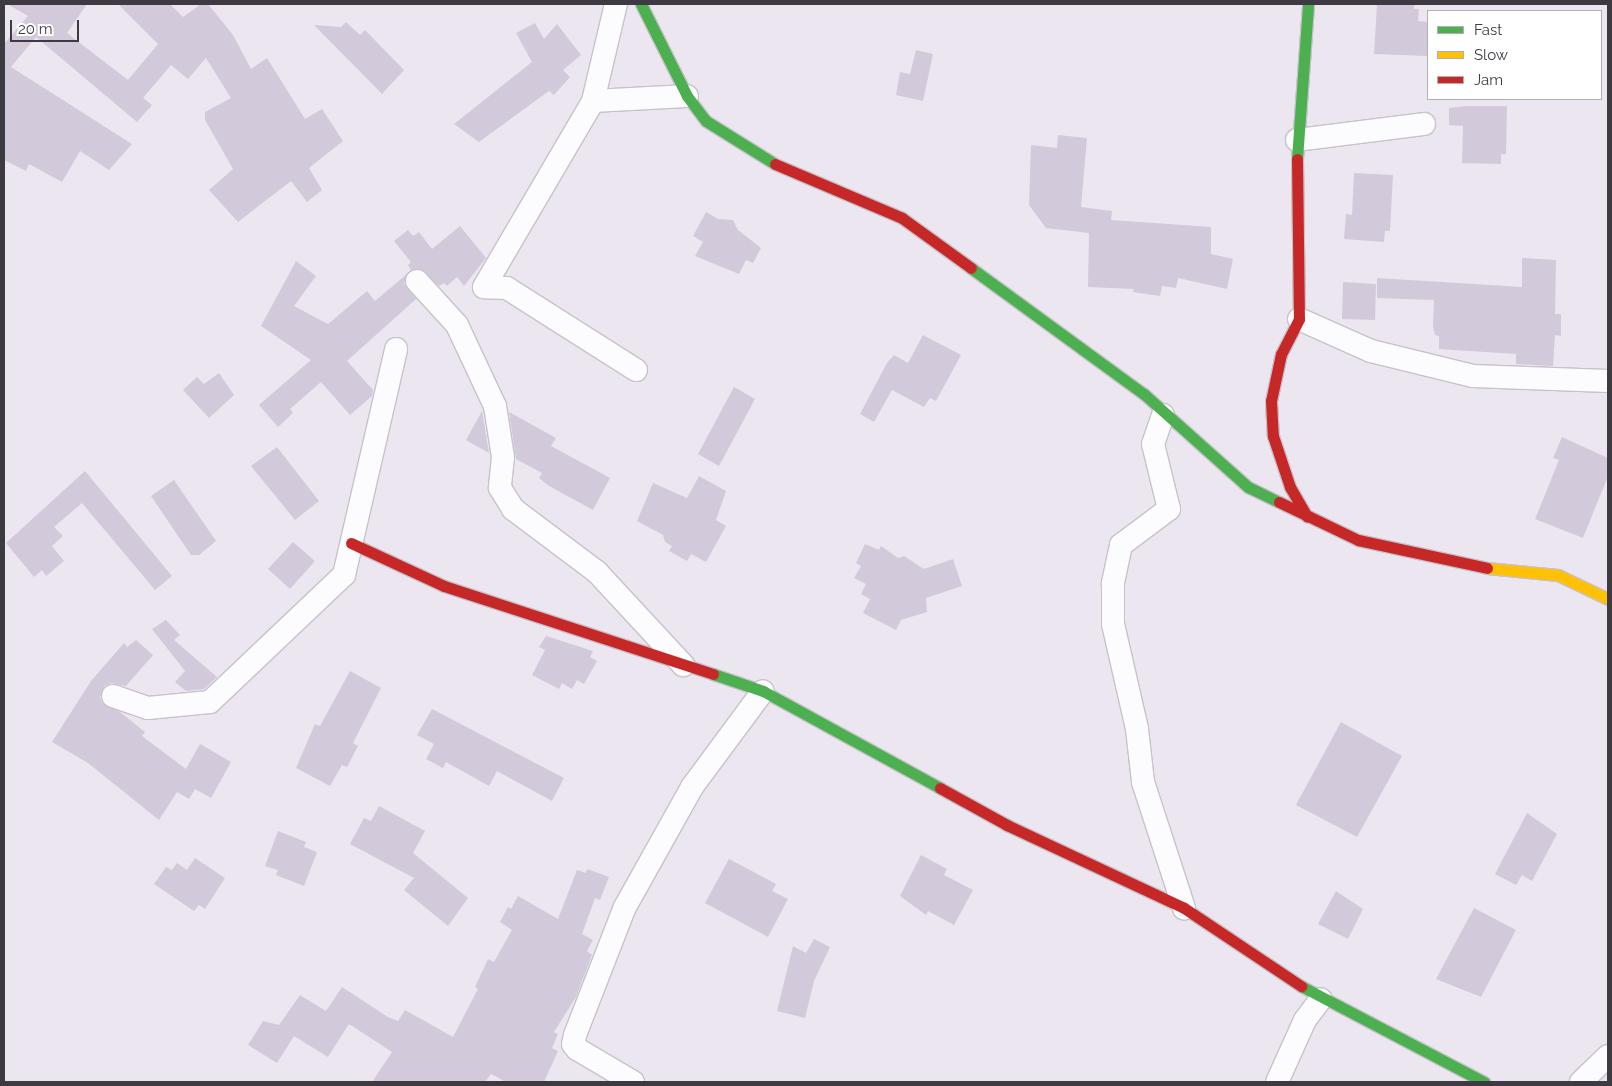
<!DOCTYPE html>
<html>
<head>
<meta charset="utf-8">
<style>
  body { margin:0 }
  #map { position:relative; width:1612px; height:1086px; overflow:hidden; background:#ece6f1; font-family:Raleway,sans-serif }
  div>[style] { position:absolute }
  .building>* { inset:0; background:#d2c9da }
  .roads { filter:drop-shadow(1px 0 #c7c2ca) drop-shadow(-1px 0 #c7c2ca) drop-shadow(0 1px #c7c2ca) drop-shadow(0 -1px #c7c2ca) }
  .street>* { height:22px; margin:-11px; padding:0 11px; transform-origin:11px; border-radius:11px; background:#fcfbfd }
  .fast>* { height:11px; margin:-5.5px; padding:0 5.5px; transform-origin:5.5px; border-radius:5.5px; background:#4caf50 }
  .slow>* { height:11px; margin:-5.5px; padding:0 5.5px; transform-origin:5.5px; border-radius:5.5px; background:#ffc107 }
  .jam>* { height:11px; margin:-5.5px; padding:0 5.5px; transform-origin:5.5px; border-radius:5.5px; background:#c62828 }
  span { translate:-50% -50%; white-space:nowrap; text-align:center; line-height:1.15; -webkit-text-stroke:4px #fff; paint-order:stroke }
  .frame { position:absolute; inset:0; border:5px solid #3e3a42; pointer-events:none }
  .legend { position:absolute; left:1427px; top:10px; width:175px; height:90px; box-sizing:border-box; background:#fff; border:1px solid #b2b0b3; margin:0; padding:6px 9px; list-style:none; font-size:15px; color:#3e3a42 }
  .legend li { display:flex; align-items:center; gap:10px; height:25px }
  .legend b { width:25px; border:1px solid #b2b0b3 }
  .scale { position:absolute; left:10px; top:20px; width:69px; height:22px; box-sizing:border-box; border:2px solid #3e3a42; border-top:0; padding-left:6px; font-size:15px; line-height:18px; white-space:nowrap; color:#3e3a42; -webkit-text-stroke:4px #fff; paint-order:stroke }
</style>
</head>
<body>
<div id="map">
  <div class="building">
    <div style="clip-path:polygon(7px 4px,87px 4px,67px 33px,128px 80px,158px 44px,118px 4px,170px 4px,183px 17px,201px 4px,208px 4px,233px 35px,251px 69px,267px 58px,305px 119px,322px 109px,343px 141px,309px 168px,322px 190px,307px 202px,291px 181px,238px 222px,209px 190px,233px 169px,205px 120px,205px 112px,231px 98px,206px 58px,188px 79px,171px 65px,143px 98px,152px 105px,137px 122px,36px 37px,11px 67px,132px 144px,109px 170px,80px 151px,62px 182px,29px 164px,26px 171px,4px 160px,4px 44px,28px 16px)"></div>
    <div style="clip-path:polygon(1377px 4px,1414px 4px,1414px 9px,1419px 9px,1418px 21px,1428px 22px,1428px 56px,1374px 54px)"></div>
    <div style="clip-path:polygon(346px 22px,360px 35px,365px 30px,404px 70px,382px 94px,314px 25px,341px 27px)"></div>
    <div style="clip-path:polygon(535px 23px,544px 39px,557px 24px,581px 55px,563px 70px,570px 77px,554px 95px,549px 91px,479px 142px,454px 124px,532px 62px,516px 33px)"></div>
    <div style="clip-path:polygon(916px 50px,933px 54px,923px 101px,896px 95px,900px 72px,910px 74px)"></div>
    <div style="clip-path:polygon(1467px 106px,1507px 106px,1506px 154px,1501px 154px,1501px 164px,1462px 163px,1463px 126px,1449px 125px,1449px 108px)"></div>
    <div style="clip-path:polygon(1058px 135px,1087px 138px,1081px 207px,1112px 211px,1111px 220px,1211px 227px,1211px 254px,1233px 259px,1227px 289px,1178px 278px,1176px 288px,1162px 286px,1160px 296px,1133px 292px,1134px 289px,1088px 287px,1089px 233px,1046px 228px,1029px 205px,1031px 145px,1057px 148px)"></div>
    <div style="clip-path:polygon(1354px 173px,1393px 175px,1390px 231px,1385px 231px,1384px 242px,1344px 239px,1346px 214px,1352px 215px)"></div>
    <div style="clip-path:polygon(706px 212px,718px 219px,733px 220px,738px 230px,761px 248px,753px 263px,746px 260px,739px 274px,695px 256px,703px 242px,693px 236px)"></div>
    <div style="clip-path:polygon(460px 226px,486px 258px,464px 286px,457px 277px,447px 286px,444px 283px,439px 286px,421px 269px,411px 270px,408px 265px,411px 262px,394px 241px,408px 230px,413px 236px,419px 232px,432px 249px)"></div>
    <div style="clip-path:polygon(1522px 258px,1556px 260px,1555px 314px,1561px 314px,1561px 336px,1555px 335px,1553px 366px,1516px 364px,1516px 354px,1439px 349px,1439px 336px,1435px 335px,1433px 326px,1434px 300px,1377px 298px,1377px 278px,1522px 287px)"></div>
    <div style="clip-path:polygon(296px 261px,316px 276px,294px 306px,328px 324px,367px 291px,375px 301px,407px 274px,404px 284px,416px 299px,347px 361px,373px 390px,372px 396px,350px 415px,321px 382px,290px 409px,293px 413px,278px 427px,259px 405px,311px 360px,261px 326px)"></div>
    <div style="clip-path:polygon(1343px 282px,1376px 284px,1375px 320px,1342px 319px)"></div>
    <div style="clip-path:polygon(923px 335px,961px 355px,936px 401px,930px 398px,924px 407px,892px 390px,874px 422px,860px 414px,887px 363px,894px 355px,908px 363px)"></div>
    <div style="clip-path:polygon(219px 373px,234px 395px,209px 418px,183px 390px,197px 377px,204px 384px)"></div>
    <div style="clip-path:polygon(734px 387px,755px 399px,719px 466px,698px 454px)"></div>
    <div style="clip-path:polygon(482px 411px,489px 453px,466px 440px)"></div>
    <div style="clip-path:polygon(509px 412px,556px 438px,551px 446px,610px 478px,593px 510px,549px 486px,539px 478px,542px 473px,516px 459px)"></div>
    <div style="clip-path:polygon(1562px 437px,1608px 458px,1608px 476px,1583px 538px,1535px 519px,1559px 460px,1553px 458px)"></div>
    <div style="clip-path:polygon(277px 447px,319px 501px,295px 520px,251px 466px)"></div>
    <div style="clip-path:polygon(85px 471px,172px 576px,155px 590px,82px 503px,54px 527px,63px 536px,52px 546px,64px 561px,46px 576px,42px 570px,34px 577px,6px 543px)"></div>
    <div style="clip-path:polygon(699px 476px,726px 491px,716px 520px,726px 526px,706px 562px,691px 554px,687px 561px,669px 551px,672px 546px,665px 542px,663px 535px,637px 521px,653px 483px,687px 498px)"></div>
    <div style="clip-path:polygon(174px 480px,216px 541px,199px 555px,191px 555px,151px 496px)"></div>
    <div style="clip-path:polygon(293px 542px,315px 561px,290px 589px,268px 569px)"></div>
    <div style="clip-path:polygon(865px 544px,879px 550px,881px 546px,898px 558px,904px 556px,924px 569px,953px 559px,962px 586px,926px 598px,927px 612px,901px 620px,896px 630px,863px 613px,870px 599px,861px 594px,866px 584px,854px 578px,861px 566px,856px 563px)"></div>
    <div style="clip-path:polygon(166px 620px,180px 635px,174px 640px,217px 677px,204px 689px,186px 691px,175px 682px,185px 671px,152px 629px)"></div>
    <div style="clip-path:polygon(546px 636px,593px 651px,590px 657px,597px 661px,584px 684px,577px 680px,572px 689px,562px 683px,559px 689px,532px 675px,545px 650px,539px 647px)"></div>
    <div style="clip-path:polygon(136px 640px,153px 655px,126px 686px,111px 683px,104px 686px,100px 698px,103px 704px,120px 712px,145px 732px,142px 736px,186px 769px,200px 744px,231px 762px,211px 798px,195px 789px,189px 799px,177px 792px,159px 820px,88px 763px,52px 742px,91px 681px,124px 643px,127px 647px)"></div>
    <div style="clip-path:polygon(350px 671px,381px 688px,353px 743px,358px 746px,347px 767px,342px 765px,330px 786px,296px 768px,315px 724px,320px 726px)"></div>
    <div style="clip-path:polygon(432px 709px,564px 778px,552px 801px,497px 771px,489px 786px,446px 762px,443px 768px,426px 759px,434px 744px,417px 735px)"></div>
    <div style="clip-path:polygon(1341px 722px,1402px 756px,1357px 837px,1296px 805px)"></div>
    <div style="clip-path:polygon(379px 806px,425px 831px,413px 853px,468px 898px,448px 926px,404px 890px,414px 878px,350px 844px,364px 818px,371px 821px)"></div>
    <div style="clip-path:polygon(1527px 813px,1557px 834px,1532px 881px,1522px 875px,1516px 885px,1495px 874px)"></div>
    <div style="clip-path:polygon(278px 831px,306px 842px,304px 847px,317px 852px,304px 886px,276px 875px,278px 870px,265px 866px)"></div>
    <div style="clip-path:polygon(921px 855px,947px 869px,944px 875px,973px 890px,954px 925px,928px 911px,926px 915px,900px 896px)"></div>
    <div style="clip-path:polygon(195px 858px,225px 878px,205px 909px,199px 905px,194px 911px,154px 884px,166px 867px,172px 870px,177px 863px,187px 870px)"></div>
    <div style="clip-path:polygon(729px 859px,776px 884px,772px 891px,788px 899px,768px 937px,705px 903px)"></div>
    <div style="clip-path:polygon(587px 869px,609px 877px,600px 900px,595px 898px,582px 934px,593px 940px,587px 951px,592px 955px,576px 997px,554px 1032px,558px 1034px,552px 1048px,558px 1051px,544px 1082px,506px 1082px,491px 1074px,485px 1082px,372px 1082px,392px 1052px,349px 1024px,328px 1057px,294px 1036px,277px 1063px,248px 1045px,263px 1021px,279px 1025px,300px 995px,326px 1011px,342px 987px,388px 1017px,398px 1021px,405px 1010px,453px 1037px,478px 989px,475px 987px,488px 959px,494px 962px,512px 930px,500px 922px,508px 907px,511px 909px,518px 896px,558px 919px,577px 870px,586px 873px)"></div>
    <div style="clip-path:polygon(1336px 891px,1363px 909px,1348px 939px,1318px 924px)"></div>
    <div style="clip-path:polygon(1474px 908px,1516px 930px,1481px 997px,1436px 979px)"></div>
    <div style="clip-path:polygon(814px 939px,830px 947px,814px 981px,805px 1018px,777px 1011px,793px 946px,806px 953px)"></div>
  </div>
  <div class="roads">
    <div class="street">
      <div style="left:593px;top:101px;width:100px;rotate:-76.7deg"></div>
      <div style="left:1297px;top:140px;width:128px;rotate:-7.2deg"></div>
      <div style="left:417px;top:281px;width:59px;rotate:47.7deg"></div>
      <div style="left:457px;top:325px;width:89px;rotate:64.9deg"></div>
      <div style="left:495px;top:406px;width:52px;rotate:81.1deg"></div>
      <div style="left:503px;top:457px;width:31px;rotate:96deg"></div>
      <div style="left:500px;top:488px;width:25px;rotate:58deg"></div>
      <div style="left:513px;top:509px;width:105px;rotate:36.9deg"></div>
      <div style="left:597px;top:572px;width:127px;rotate:47.2deg"></div>
      <div style="left:1299px;top:319px;width:79px;rotate:24deg"></div>
      <div style="left:1371px;top:351px;width:105px;rotate:13.8deg"></div>
      <div style="left:1473px;top:376px;width:135px;rotate:2.1deg"></div>
      <div style="left:636px;top:370px;width:153px;rotate:-147.6deg"></div>
      <div style="left:507px;top:288px;width:23px;rotate:-178deg"></div>
      <div style="left:484px;top:287px;width:216px;rotate:-59.6deg"></div>
      <div style="left:593px;top:101px;width:94px;rotate:-3deg"></div>
      <div style="left:1163px;top:415px;width:31px;rotate:109deg"></div>
      <div style="left:1153px;top:444px;width:67px;rotate:76.2deg"></div>
      <div style="left:1169px;top:509px;width:60px;rotate:143.1deg"></div>
      <div style="left:1121px;top:545px;width:40px;rotate:102deg"></div>
      <div style="left:1113px;top:584px;width:40px;rotate:90deg"></div>
      <div style="left:1113px;top:624px;width:108px;rotate:77.1deg"></div>
      <div style="left:1137px;top:729px;width:53px;rotate:83.5deg"></div>
      <div style="left:1143px;top:782px;width:133px;rotate:72deg"></div>
      <div style="left:113px;top:696px;width:37px;rotate:19deg"></div>
      <div style="left:148px;top:708px;width:62px;rotate:-5.5deg"></div>
      <div style="left:210px;top:702px;width:185px;rotate:-43.5deg"></div>
      <div style="left:344px;top:575px;width:232px;rotate:-77deg"></div>
      <div style="left:633px;top:1082px;width:65px;rotate:-149.5deg"></div>
      <div style="left:577px;top:1049px;width:6px;rotate:-129deg"></div>
      <div style="left:573px;top:1044px;width:9px;rotate:-77deg"></div>
      <div style="left:575px;top:1035px;width:137px;rotate:-68.7deg"></div>
      <div style="left:625px;top:907px;width:137px;rotate:-60.8deg"></div>
      <div style="left:692px;top:787px;width:119px;rotate:-53.5deg"></div>
      <div style="left:1277px;top:1082px;width:68px;rotate:-65.7deg"></div>
      <div style="left:1305px;top:1020px;width:26px;rotate:-53deg"></div>
      <div style="left:1581px;top:1082px;width:37px;rotate:-44deg"></div>
    </div>
    <div class="fast">
      <div style="left:641px;top:4px;width:103px;rotate:63.4deg"></div>
      <div style="left:687px;top:96px;width:31px;rotate:53deg"></div>
      <div style="left:706px;top:121px;width:81px;rotate:31.9deg"></div>
      <div style="left:1297px;top:159px;width:155px;rotate:-85.9deg"></div>
      <div style="left:971px;top:268px;width:214px;rotate:36.1deg"></div>
      <div style="left:1144px;top:394px;width:140px;rotate:41.8deg"></div>
      <div style="left:1248px;top:487px;width:34px;rotate:26deg"></div>
      <div style="left:713px;top:674px;width:53px;rotate:18.8deg"></div>
      <div style="left:763px;top:691px;width:202px;rotate:28.7deg"></div>
      <div style="left:1301px;top:986px;width:207px;rotate:27.7deg"></div>
    </div>
    <div class="slow">
      <div style="left:1487px;top:568px;width:71px;rotate:5.6deg"></div>
      <div style="left:1558px;top:575px;width:55px;rotate:25.6deg"></div>
    </div>
    <div class="jam">
      <div style="left:1297px;top:159px;width:160px;rotate:89.3deg"></div>
      <div style="left:1299px;top:319px;width:39px;rotate:117deg"></div>
      <div style="left:1281px;top:354px;width:48px;rotate:102deg"></div>
      <div style="left:1271px;top:401px;width:35px;rotate:87deg"></div>
      <div style="left:1273px;top:436px;width:54px;rotate:71.6deg"></div>
      <div style="left:1290px;top:487px;width:34px;rotate:60deg"></div>
      <div style="left:775px;top:164px;width:138px;rotate:23deg"></div>
      <div style="left:902px;top:218px;width:85px;rotate:35.9deg"></div>
      <div style="left:1279px;top:502px;width:88px;rotate:25.7deg"></div>
      <div style="left:1358px;top:540px;width:132px;rotate:12.2deg"></div>
      <div style="left:351px;top:543px;width:102px;rotate:24.8deg"></div>
      <div style="left:444px;top:586px;width:283px;rotate:18.1deg"></div>
      <div style="left:940px;top:788px;width:77px;rotate:28.9deg"></div>
      <div style="left:1007px;top:825px;width:195px;rotate:25.1deg"></div>
      <div style="left:1184px;top:908px;width:141px;rotate:33.7deg"></div>
    </div>
  </div>
  <div class="frame"></div>
  <ul class="legend">
  <li><b style="height:6px;background:#4caf50"></b>Fast</li>
  <li><b style="height:6px;background:#ffc107"></b>Slow</li>
  <li><b style="height:6px;background:#c62828"></b>Jam</li>
  </ul>
  <div class="scale">20 m</div>
</div>
</body>
</html>
